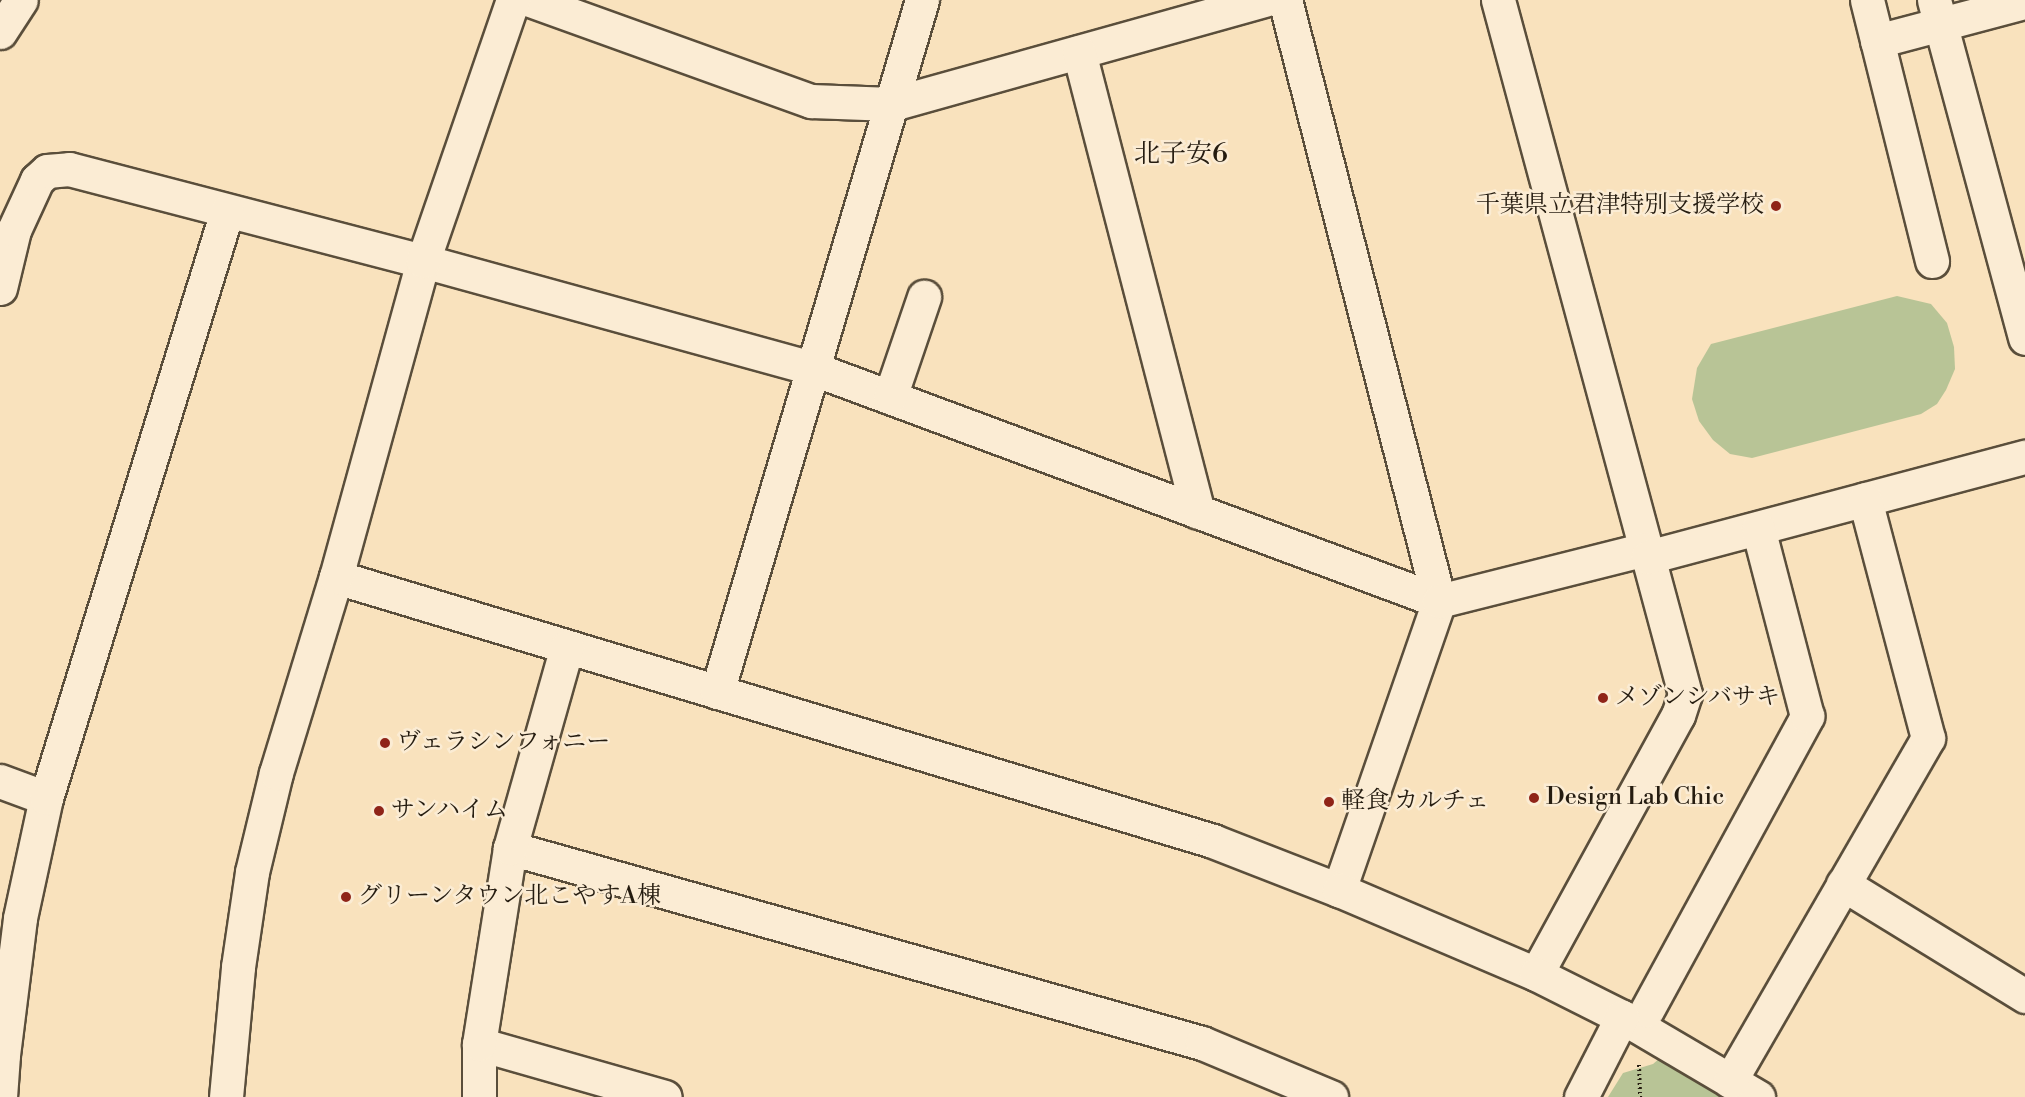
<!DOCTYPE html>
<html>
<head>
<meta charset="utf-8">
<style>
  body { margin:0 }
  #map { position:relative; width:2025px; height:1097px; overflow:hidden; background:#f9e2bd; font-family:"Libre Bodoni","Noto Serif JP",serif }
  div>[style] { position:absolute }
  .green>* { inset:0; background:#b8c496 }
  .path>* { height:4px; margin-top:-2px; transform-origin:0; background:repeating-linear-gradient(90deg,#251c10 0 1.5px,transparent 0 4.5px) }
  .roads { filter:drop-shadow(2px 0 #5a4e3b) drop-shadow(-2px 0 #5a4e3b) drop-shadow(0 2px #5a4e3b) drop-shadow(0 -2px #5a4e3b) }
  .minor>* { height:33px; margin:-16.5px; padding:0 16.5px; transform-origin:16.5px; border-radius:16.5px; background:#fbecd4 }
  .dots>* { width:16px; height:16px; translate:-50% -50%; box-sizing:border-box; border:3px solid #fbecd4; border-radius:50% }
  span { translate:-50% -50%; white-space:nowrap; text-align:center; line-height:1.15; -webkit-text-stroke:5px #fbecd4; paint-order:stroke }
  .poi-label { font-size:24px; color:#251c10 }
  .right { translate:-100% -50%; text-align:right }
  .left { translate:0 -50%; text-align:left }
  .neighbourhood-label { font-size:26px; color:#251c10 }
</style>
</head>
<body>
<div id="map">
  <div class="green">
    <div style="clip-path:polygon(1897px 296px,1931px 304px,1947px 323px,1954px 347px,1955px 369px,1946px 390px,1937px 404px,1921px 414px,1752px 458px,1730px 454px,1713px 440px,1699px 421px,1692px 399px,1697px 368px,1711px 344px)"></div>
    <div style="clip-path:polygon(1660px 1058px,1735px 1097px,1608px 1097px,1623px 1073px,1653px 1064px)"></div>
  </div>
  <div class="path">
    <div style="left:1639px;top:1065px;width:32px;rotate:88deg"></div>
  </div>
  <div class="roads">
    <div class="minor">
      <div style="left:530px;top:0;width:299px;rotate:19.8deg"></div>
      <div style="left:811px;top:101px;width:81px;rotate:2.1deg"></div>
      <div style="left:892px;top:104px;width:387px;rotate:-15.6deg"></div>
      <div style="left:1285px;top:0;width:620px;rotate:75.63deg"></div>
      <div style="left:1439px;top:601px;width:306px;rotate:109.1deg"></div>
      <div style="left:1498px;top:0;width:719px;rotate:74.92deg"></div>
      <div style="left:1685px;top:694px;width:22px;rotate:108deg"></div>
      <div style="left:1678px;top:715px;width:295px;rotate:118.7deg"></div>
      <div style="left:1867px;top:0;width:269px;rotate:76deg"></div>
      <div style="left:1934px;top:0;width:350px;rotate:74.9deg"></div>
      <div style="left:0;top:32px;width:38px;rotate:-57deg"></div>
      <div style="left:1877px;top:41px;width:153px;rotate:-14.8deg"></div>
      <div style="left:1079px;top:52px;width:475px;rotate:75.5deg"></div>
      <div style="left:0;top:288px;width:60px;rotate:-76.4deg"></div>
      <div style="left:14px;top:230px;width:55px;rotate:-65.3deg"></div>
      <div style="left:37px;top:180px;width:13px;rotate:-42deg"></div>
      <div style="left:47px;top:171px;width:22px;rotate:-5deg"></div>
      <div style="left:69px;top:169px;width:366px;rotate:14.6deg"></div>
      <div style="left:423px;top:261px;width:406px;rotate:15.4deg"></div>
      <div style="left:814px;top:369px;width:667px;rotate:20.36deg"></div>
      <div style="left:1439px;top:601px;width:213px;rotate:-14.1deg"></div>
      <div style="left:890px;top:397px;width:106px;rotate:-71.2deg"></div>
      <div style="left:1648px;top:557px;width:390px;rotate:-14.9deg"></div>
      <div style="left:336px;top:577px;width:916px;rotate:16.75deg"></div>
      <div style="left:1213px;top:841px;width:135px;rotate:21.3deg"></div>
      <div style="left:1339px;top:890px;width:214px;rotate:23.1deg"></div>
      <div style="left:1536px;top:974px;width:96px;rotate:26.6deg"></div>
      <div style="left:1622px;top:1017px;width:158px;rotate:30.5deg"></div>
      <div style="left:717px;top:692px;width:722px;rotate:-73.5deg"></div>
      <div style="left:0;top:781px;width:49px;rotate:20.3deg"></div>
      <div style="left:510px;top:848px;width:719px;rotate:15.74deg"></div>
      <div style="left:1202px;top:1043px;width:140px;rotate:22.7deg"></div>
      <div style="left:1843px;top:884px;width:214px;rotate:31.6deg"></div>
      <div style="left:1647px;top:1010px;width:335px;rotate:-61.4deg"></div>
      <div style="left:1807px;top:716px;width:194px;rotate:-104.6deg"></div>
      <div style="left:479px;top:1044px;width:193px;rotate:15.9deg"></div>
      <div style="left:1730px;top:1081px;width:396px;rotate:-60deg"></div>
      <div style="left:1928px;top:738px;width:247px;rotate:-104.8deg"></div>
      <div style="left:0;top:1097px;width:42px;rotate:-85.9deg"></div>
      <div style="left:3px;top:1055px;width:138px;rotate:-82.9deg"></div>
      <div style="left:20px;top:918px;width:123px;rotate:-77.8deg"></div>
      <div style="left:46px;top:798px;width:614px;rotate:-72.86deg"></div>
      <div style="left:226px;top:1097px;width:131px;rotate:-84.7deg"></div>
      <div style="left:238px;top:967px;width:96px;rotate:-81.6deg"></div>
      <div style="left:252px;top:872px;width:102px;rotate:-76.4deg"></div>
      <div style="left:276px;top:773px;width:205px;rotate:-73deg"></div>
      <div style="left:336px;top:577px;width:328px;rotate:-74.6deg"></div>
      <div style="left:423px;top:261px;width:276px;rotate:-71deg"></div>
      <div style="left:479px;top:1097px;width:53px;rotate:-90deg"></div>
      <div style="left:479px;top:1044px;width:198px;rotate:-81deg"></div>
      <div style="left:510px;top:848px;width:209px;rotate:-74.2deg"></div>
      <div style="left:1581px;top:1097px;width:90px;rotate:-62.9deg"></div>
    </div>
  </div>
  <div class="dots">
    <div style="left:1776px;top:206px;background:#8f2418"></div>
    <div style="left:1603px;top:698px;background:#8f2418"></div>
    <div style="left:385px;top:743px;background:#8f2418"></div>
    <div style="left:1534px;top:798px;background:#8f2418"></div>
    <div style="left:1329px;top:802px;background:#8f2418"></div>
    <div style="left:379px;top:811px;background:#8f2418"></div>
    <div style="left:346px;top:897px;background:#8f2418"></div>
  </div>
  <div class="poi-label">
    <span class="right" style="left:1764px;top:206px">千葉県立君津特別支援学校</span>
    <span class="left" style="left:1615px;top:698px">メゾンシバサキ</span>
    <span class="left" style="left:397px;top:743px">ヴェラシンフォニー</span>
    <span class="left" style="left:1546px;top:798px">Design Lab Chic</span>
    <span class="left" style="left:1341px;top:802px">軽食 カルチェ</span>
    <span class="left" style="left:391px;top:811px">サンハイム</span>
    <span class="left" style="left:358px;top:897px">グリーンタウン北こやすA棟</span>
  </div>
  <div class="neighbourhood-label">
    <span style="left:1181px;top:155px">北子安6</span>
  </div>
</div>
</body>
</html>
